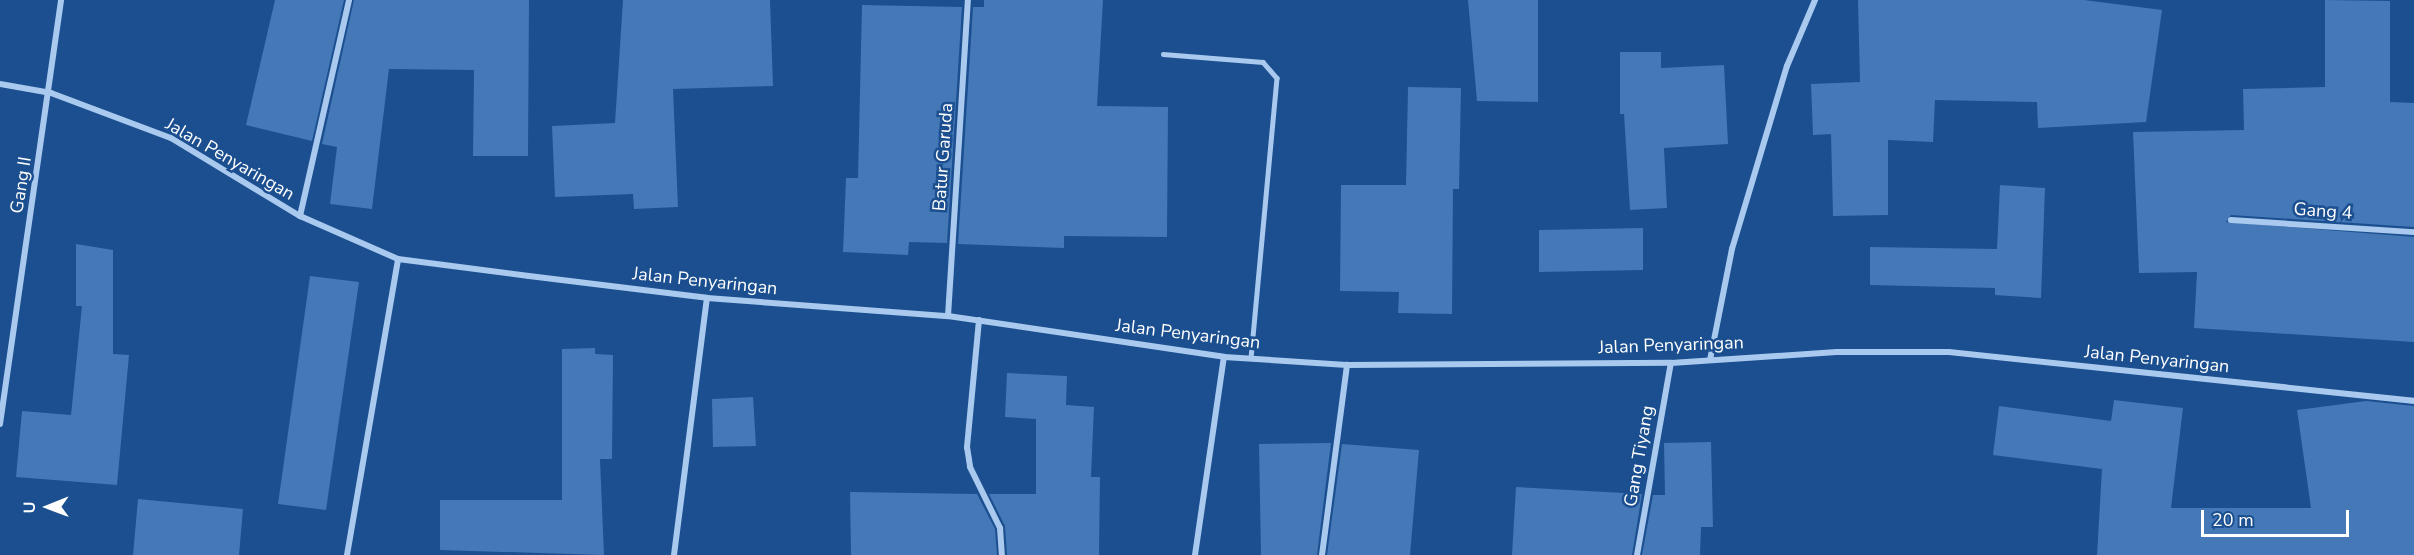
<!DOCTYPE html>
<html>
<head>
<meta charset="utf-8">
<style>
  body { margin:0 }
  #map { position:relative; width:2414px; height:555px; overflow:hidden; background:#1b4f8f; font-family:"Nunito Sans",sans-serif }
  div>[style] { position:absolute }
  .building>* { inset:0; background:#4478b7 }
  .service>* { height:4.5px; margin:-2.25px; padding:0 2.25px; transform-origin:2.25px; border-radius:2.25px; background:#a9c9ee }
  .minor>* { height:6px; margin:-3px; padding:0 3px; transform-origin:3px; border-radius:3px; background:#a9c9ee }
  span { translate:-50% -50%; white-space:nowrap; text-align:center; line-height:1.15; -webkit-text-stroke:5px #1b4f8f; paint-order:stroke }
  .street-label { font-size:18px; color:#fff }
  .north { position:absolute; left:18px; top:477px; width:60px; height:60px; -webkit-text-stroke:4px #1b4f8f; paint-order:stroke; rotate:269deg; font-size:16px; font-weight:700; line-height:24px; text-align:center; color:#fff }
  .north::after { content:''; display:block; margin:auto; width:21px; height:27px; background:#fff; clip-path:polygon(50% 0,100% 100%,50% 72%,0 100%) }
  .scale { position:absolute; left:2201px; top:510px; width:148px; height:27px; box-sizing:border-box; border:3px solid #fff; border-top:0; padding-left:8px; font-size:18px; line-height:21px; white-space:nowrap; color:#fff; -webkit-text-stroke:4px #1b4f8f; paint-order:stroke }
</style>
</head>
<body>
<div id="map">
  <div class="building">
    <div style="clip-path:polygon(275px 0,344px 0,312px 141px,246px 125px)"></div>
    <div style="clip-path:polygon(354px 0,529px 0,528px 156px,473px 156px,474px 70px,389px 69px,372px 209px,330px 204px,337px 147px,322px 144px)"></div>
    <div style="clip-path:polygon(623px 0,770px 0,773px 86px,673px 89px,678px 207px,634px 209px,633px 194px,555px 197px,552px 126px,615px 123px)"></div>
    <div style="clip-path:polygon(984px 0,1103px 0,1097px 106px,1168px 107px,1167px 237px,1064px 236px,1064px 248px,958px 244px,973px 7px,984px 7px)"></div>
    <div style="clip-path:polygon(1468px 0,1538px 0,1538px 102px,1477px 101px)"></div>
    <div style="clip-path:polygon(1858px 0,2084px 0,2162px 10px,2146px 122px,2038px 128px,2037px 102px,1935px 100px,1933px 142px,1888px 140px,1888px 215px,1833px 216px,1831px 134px,1813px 135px,1811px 84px,1860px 82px)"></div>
    <div style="clip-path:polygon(2325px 0,2390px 1px,2390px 102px,2414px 103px,2414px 227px,2231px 215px,2226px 222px,2414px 237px,2414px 342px,2194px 328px,2197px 272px,2139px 273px,2133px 132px,2244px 130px,2243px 89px,2325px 87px)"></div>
    <div style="clip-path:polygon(862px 5px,962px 7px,947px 243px,909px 242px,908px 255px,843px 252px,846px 178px,858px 178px)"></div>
    <div style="clip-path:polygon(1620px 52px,1661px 52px,1661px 68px,1724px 65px,1728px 144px,1664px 148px,1667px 208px,1630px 210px,1624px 114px,1620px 114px)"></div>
    <div style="clip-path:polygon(1408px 87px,1461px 88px,1459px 189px,1453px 189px,1452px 314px,1398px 313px,1399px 292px,1340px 291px,1341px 185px,1406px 185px)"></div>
    <div style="clip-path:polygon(2000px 185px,2045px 188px,2041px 298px,1995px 295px,1995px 288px,1870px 285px,1870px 247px,1997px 249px)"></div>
    <div style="clip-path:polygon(1643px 228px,1643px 270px,1539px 272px,1539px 230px)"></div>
    <div style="clip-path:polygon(76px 244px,113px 250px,113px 354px,129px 355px,117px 485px,16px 477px,22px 411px,71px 415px,82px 306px,76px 306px)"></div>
    <div style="clip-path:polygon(310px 276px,359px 282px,326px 510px,278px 504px)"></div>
    <div style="clip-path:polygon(595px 348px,595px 354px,613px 355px,612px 459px,600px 459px,604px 555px,440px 550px,440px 500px,562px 500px,562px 349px)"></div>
    <div style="clip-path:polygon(1007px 373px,1067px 376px,1066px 405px,1094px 407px,1091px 477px,1100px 477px,1099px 555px,1007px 555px,1005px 526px,989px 494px,1036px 494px,1036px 419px,1005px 417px)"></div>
    <div style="clip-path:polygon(753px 397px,756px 446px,713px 447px,712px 399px)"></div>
    <div style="clip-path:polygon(2114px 400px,2183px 408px,2171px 508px,2311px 508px,2297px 410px,2366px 401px,2414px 406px,2414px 555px,2097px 555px,2102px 469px,1993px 455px,1999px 406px,2111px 421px)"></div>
    <div style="clip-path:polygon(1711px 442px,1713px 527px,1701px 527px,1700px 555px,1642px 555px,1653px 495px,1665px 495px,1664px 443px)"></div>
    <div style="clip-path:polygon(1331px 443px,1317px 555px,1261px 555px,1259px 444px)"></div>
    <div style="clip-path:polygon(1342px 444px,1419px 450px,1410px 555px,1327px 555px)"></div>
    <div style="clip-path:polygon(1516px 487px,1642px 494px,1632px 555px,1512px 555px)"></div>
    <div style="clip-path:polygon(850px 492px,977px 494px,995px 529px,997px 555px,851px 555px)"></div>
    <div style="clip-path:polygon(138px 499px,243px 509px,239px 555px,133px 555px)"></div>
  </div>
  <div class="service">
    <div style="left:1163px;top:54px;width:100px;rotate:4.6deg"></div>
    <div style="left:1263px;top:62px;width:21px;rotate:49deg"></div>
    <div style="left:1277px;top:78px;width:281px;rotate:95.3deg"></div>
  </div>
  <div class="minor">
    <div style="left:0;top:84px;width:52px;rotate:10deg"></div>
    <div style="left:51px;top:93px;width:128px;rotate:20.6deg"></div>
    <div style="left:171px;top:138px;width:151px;rotate:31.2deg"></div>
    <div style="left:300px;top:216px;width:107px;rotate:23.7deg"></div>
    <div style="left:398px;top:259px;width:132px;rotate:7.4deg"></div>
    <div style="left:529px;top:276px;width:179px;rotate:7deg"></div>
    <div style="left:707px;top:298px;width:242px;rotate:4.3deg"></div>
    <div style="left:948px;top:316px;width:279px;rotate:8.4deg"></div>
    <div style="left:1224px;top:357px;width:123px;rotate:3.7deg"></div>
    <div style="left:1347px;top:365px;width:324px;rotate:-0.4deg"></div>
    <div style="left:1671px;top:363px;width:166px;rotate:-3.8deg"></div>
    <div style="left:1837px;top:352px;width:112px"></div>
    <div style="left:1949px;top:352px;width:468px;rotate:6deg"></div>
    <div style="left:300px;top:216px;width:221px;rotate:-77.2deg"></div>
    <div style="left:2231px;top:220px;width:183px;rotate:3.8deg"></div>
    <div style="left:948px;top:316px;width:317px;rotate:-86.4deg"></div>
    <div style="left:979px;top:320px;width:128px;rotate:95.4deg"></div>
    <div style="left:967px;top:447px;width:20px;rotate:81deg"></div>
    <div style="left:970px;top:467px;width:68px;rotate:63.8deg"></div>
    <div style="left:1000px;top:528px;width:27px;rotate:86deg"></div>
    <div style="left:1710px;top:360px;width:113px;rotate:-78.8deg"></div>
    <div style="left:1732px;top:249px;width:191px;rotate:-73.3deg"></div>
    <div style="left:1787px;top:66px;width:72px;rotate:-67deg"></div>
    <div style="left:0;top:424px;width:428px;rotate:-81.8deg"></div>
    <div style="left:347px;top:555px;width:300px;rotate:-80.2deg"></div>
    <div style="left:674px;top:555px;width:259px;rotate:-82.7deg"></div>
    <div style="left:1195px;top:555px;width:200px;rotate:-81.7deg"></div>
    <div style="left:1322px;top:555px;width:192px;rotate:-82.5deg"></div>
    <div style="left:1637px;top:555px;width:195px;rotate:-80deg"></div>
  </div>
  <div class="street-label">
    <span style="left:943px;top:157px;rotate:-86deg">Batur Garuda</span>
    <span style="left:230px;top:159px;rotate:30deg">Jalan Penyaringan</span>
    <span style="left:21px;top:185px;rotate:-81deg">Gang II</span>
    <span style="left:2323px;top:211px;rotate:4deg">Gang 4</span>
    <span style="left:705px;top:281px;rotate:6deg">Jalan Penyaringan</span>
    <span style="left:1188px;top:334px;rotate:7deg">Jalan Penyaringan</span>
    <span style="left:1671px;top:345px;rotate:-2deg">Jalan Penyaringan</span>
    <span style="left:2157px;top:359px;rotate:6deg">Jalan Penyaringan</span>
    <span style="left:1639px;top:456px;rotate:-80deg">Gang Tiyang</span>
  </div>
  <div class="north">U</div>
  <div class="scale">20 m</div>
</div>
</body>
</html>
